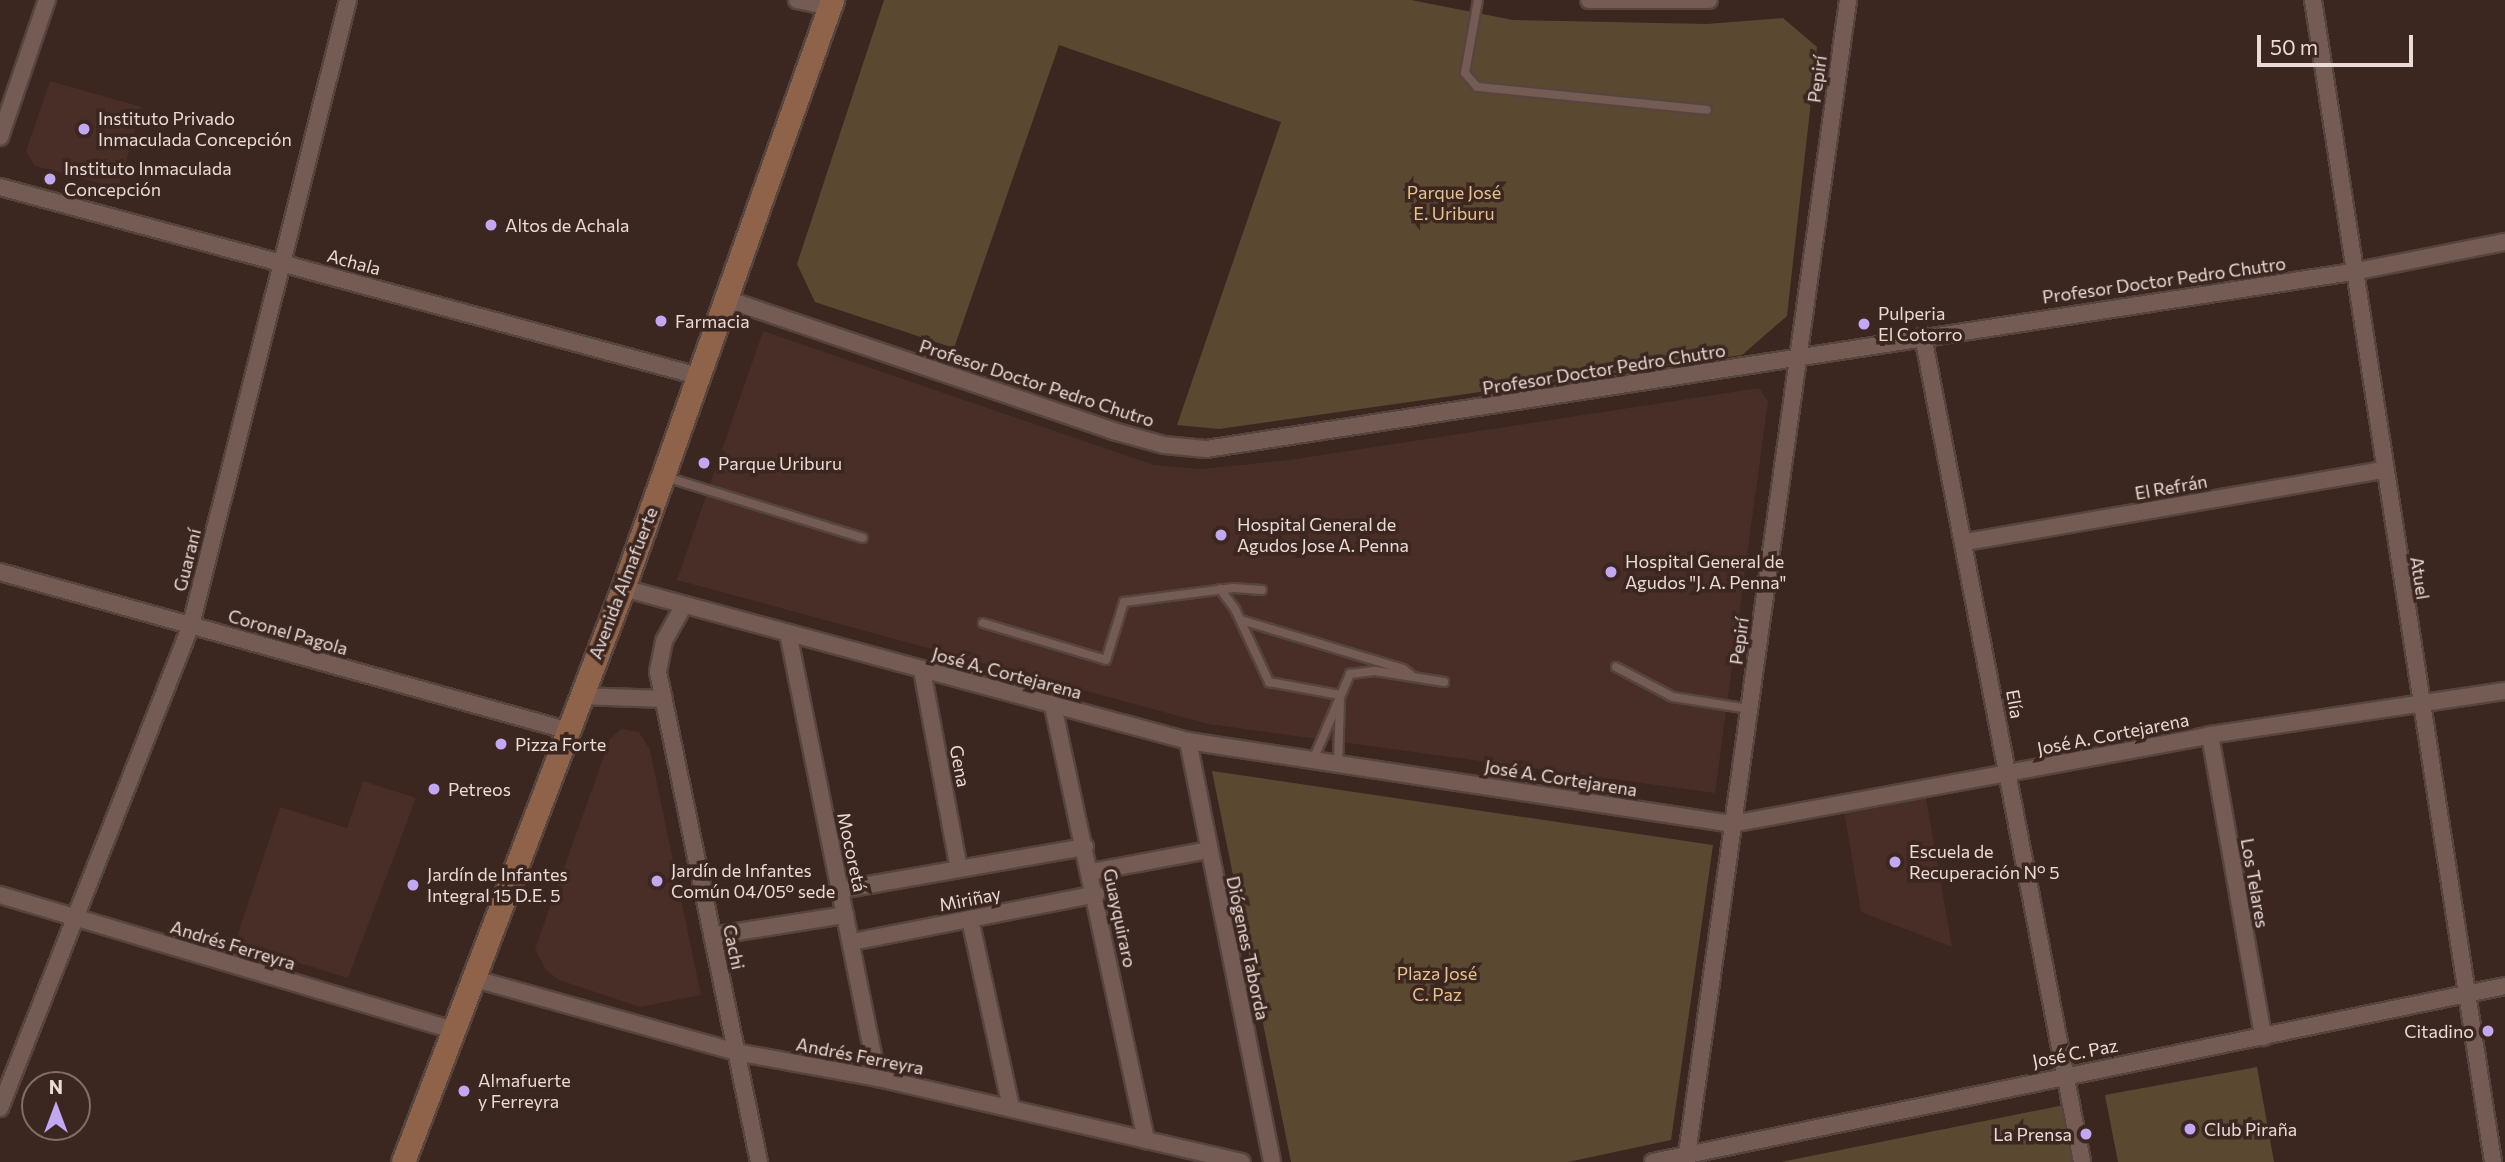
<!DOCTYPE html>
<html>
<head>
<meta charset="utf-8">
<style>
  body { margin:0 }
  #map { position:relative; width:2505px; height:1162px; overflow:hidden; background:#3b2620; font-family:Commissioner,sans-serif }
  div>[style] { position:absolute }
  .built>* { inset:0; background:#482e26 }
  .green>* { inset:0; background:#5a4930 }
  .roads { filter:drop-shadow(2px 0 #56443f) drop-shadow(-2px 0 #56443f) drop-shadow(0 2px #56443f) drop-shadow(0 -2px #56443f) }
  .service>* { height:8px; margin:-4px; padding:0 4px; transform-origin:4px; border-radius:4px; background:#745b54 }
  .minor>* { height:16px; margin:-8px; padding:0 8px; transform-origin:8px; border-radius:8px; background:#745b54 }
  .secondary>* { height:23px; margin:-11.5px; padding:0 11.5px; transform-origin:11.5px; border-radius:11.5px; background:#8e6349 }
  .dots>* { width:19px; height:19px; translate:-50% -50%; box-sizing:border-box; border:4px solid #3b2620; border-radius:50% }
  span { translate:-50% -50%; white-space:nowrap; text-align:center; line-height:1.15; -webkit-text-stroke:7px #3b2620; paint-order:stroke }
  .street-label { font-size:18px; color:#eadbd7 }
  .poi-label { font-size:18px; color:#eadbd7 }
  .left { translate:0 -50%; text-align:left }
  .right { translate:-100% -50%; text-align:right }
  .park-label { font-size:18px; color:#e7c28d }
  .north { position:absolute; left:21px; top:1071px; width:70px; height:70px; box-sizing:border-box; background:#3b2620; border:2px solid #816e69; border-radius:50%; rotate:0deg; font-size:19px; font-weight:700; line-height:28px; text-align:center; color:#eadbd7 }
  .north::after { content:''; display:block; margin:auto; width:24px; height:32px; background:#c2a8f2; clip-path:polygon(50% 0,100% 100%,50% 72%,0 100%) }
  .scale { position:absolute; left:2257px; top:35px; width:156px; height:32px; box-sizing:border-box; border:4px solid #eadbd7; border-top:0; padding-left:9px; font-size:21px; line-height:24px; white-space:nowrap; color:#eadbd7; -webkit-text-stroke:5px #3b2620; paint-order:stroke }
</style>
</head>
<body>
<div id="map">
  <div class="built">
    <div style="clip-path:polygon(50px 81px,142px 107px,118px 188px,35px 166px,26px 151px)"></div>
    <div style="clip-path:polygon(763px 331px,1154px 465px,1202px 469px,1289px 460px,1759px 388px,1768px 401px,1715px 793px,1208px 724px,677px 580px)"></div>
    <div style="clip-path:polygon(621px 729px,639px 732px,650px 750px,701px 995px,640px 1007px,559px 980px,546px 970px,535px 949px,610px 739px)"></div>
    <div style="clip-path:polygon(363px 781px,416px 798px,348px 978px,235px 943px,280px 807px,347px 828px)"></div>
    <div style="clip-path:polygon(1926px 798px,1952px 947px,1861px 912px,1844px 811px)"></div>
  </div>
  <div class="green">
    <div style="clip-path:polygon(884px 0,1411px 0,1513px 20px,1707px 24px,1783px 18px,1817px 47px,1787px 316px,1742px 355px,1219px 429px,1177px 425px,1281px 122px,1059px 45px,954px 348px,815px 302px,797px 264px)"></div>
    <div style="clip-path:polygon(1212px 771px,1713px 845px,1671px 1140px,1568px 1162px,1291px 1162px)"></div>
    <div style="clip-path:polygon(2257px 1067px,2274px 1162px,2118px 1162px,2105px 1095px)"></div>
    <div style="clip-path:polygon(2074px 1103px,2082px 1162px,1781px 1162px)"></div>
  </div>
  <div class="roads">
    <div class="service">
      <div style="left:1478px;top:0;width:74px;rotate:100.1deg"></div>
      <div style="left:1465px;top:73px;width:18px;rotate:49deg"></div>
      <div style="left:1477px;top:87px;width:231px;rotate:5.7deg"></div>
      <div style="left:666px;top:477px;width:206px;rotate:17.2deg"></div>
      <div style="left:1220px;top:589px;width:25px;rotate:53deg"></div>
      <div style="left:1235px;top:609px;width:81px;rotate:65deg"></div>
      <div style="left:1269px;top:682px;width:72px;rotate:10.4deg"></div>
      <div style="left:1241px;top:620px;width:169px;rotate:16.8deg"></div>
      <div style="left:1403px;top:669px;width:10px;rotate:37deg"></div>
      <div style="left:983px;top:623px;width:128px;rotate:16.7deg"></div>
      <div style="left:1106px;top:660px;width:61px;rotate:-72.8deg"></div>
      <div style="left:1124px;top:602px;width:110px;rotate:-7.3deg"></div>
      <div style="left:1233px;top:588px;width:29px;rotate:4deg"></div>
      <div style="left:1616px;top:667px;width:64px;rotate:27.8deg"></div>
      <div style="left:1673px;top:697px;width:77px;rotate:9deg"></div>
      <div style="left:1313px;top:760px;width:94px;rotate:-66.7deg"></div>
      <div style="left:1350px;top:674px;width:25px;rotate:-7deg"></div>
      <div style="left:1375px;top:671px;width:70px;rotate:9.1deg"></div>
      <div style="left:1338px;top:764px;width:63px;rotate:-88.2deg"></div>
    </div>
    <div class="minor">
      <div style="left:797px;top:0;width:34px;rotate:12deg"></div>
      <div style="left:1589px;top:0;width:120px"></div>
      <div style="left:2313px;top:0;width:1176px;rotate:81.19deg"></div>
      <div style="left:0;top:137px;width:145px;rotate:-71.1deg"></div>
      <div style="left:0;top:187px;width:723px;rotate:15.15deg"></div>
      <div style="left:726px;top:299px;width:409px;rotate:18.8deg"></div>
      <div style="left:1113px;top:431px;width:53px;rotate:15.4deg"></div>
      <div style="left:1164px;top:445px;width:42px;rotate:5.4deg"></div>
      <div style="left:1206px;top:449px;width:1160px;rotate:-8.78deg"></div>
      <div style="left:2352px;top:272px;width:156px;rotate:-11.1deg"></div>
      <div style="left:1923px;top:336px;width:841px;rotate:79.1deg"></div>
      <div style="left:1966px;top:542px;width:423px;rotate:-9.8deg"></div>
      <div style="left:0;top:572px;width:588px;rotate:15.6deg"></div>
      <div style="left:623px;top:588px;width:585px;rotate:15.15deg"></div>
      <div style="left:1188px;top:741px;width:550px;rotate:8.67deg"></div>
      <div style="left:1732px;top:824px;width:486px;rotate:-10.5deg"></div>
      <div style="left:2210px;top:735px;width:298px;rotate:-8.5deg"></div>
      <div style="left:684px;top:605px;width:41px;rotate:119.1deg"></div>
      <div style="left:664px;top:641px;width:32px;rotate:101deg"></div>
      <div style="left:658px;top:672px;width:500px;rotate:78.35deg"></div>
      <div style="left:788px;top:633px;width:454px;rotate:78.6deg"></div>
      <div style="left:922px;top:670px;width:202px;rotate:79.5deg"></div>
      <div style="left:580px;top:696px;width:84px;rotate:2deg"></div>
      <div style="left:1053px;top:706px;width:444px;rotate:77.9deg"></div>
      <div style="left:2210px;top:735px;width:307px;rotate:80deg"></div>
      <div style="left:1188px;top:741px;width:429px;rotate:78.7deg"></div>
      <div style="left:1091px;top:872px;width:119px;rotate:-10.6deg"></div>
      <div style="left:840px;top:890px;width:249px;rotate:-10deg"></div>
      <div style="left:0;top:895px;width:475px;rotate:16.6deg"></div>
      <div style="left:970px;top:919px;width:192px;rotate:77.7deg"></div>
      <div style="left:712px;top:936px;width:135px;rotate:-9deg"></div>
      <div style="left:852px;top:942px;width:249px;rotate:-11.1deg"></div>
      <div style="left:475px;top:979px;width:271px;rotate:15.6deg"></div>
      <div style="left:736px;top:1052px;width:144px;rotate:10.4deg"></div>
      <div style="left:878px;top:1078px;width:373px;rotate:13deg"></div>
      <div style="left:0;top:1108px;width:519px;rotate:-68.42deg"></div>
      <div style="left:191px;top:625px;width:644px;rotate:-75.9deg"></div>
      <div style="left:1653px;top:1162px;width:870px;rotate:-11.67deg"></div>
      <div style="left:1686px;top:1162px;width:1173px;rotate:-82.06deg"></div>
    </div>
    <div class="secondary">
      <div style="left:403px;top:1162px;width:615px;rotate:-69.03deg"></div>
      <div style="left:623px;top:588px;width:624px;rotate:-70.43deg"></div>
    </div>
  </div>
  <div class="dots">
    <div style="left:84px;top:129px;background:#c2a8f2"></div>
    <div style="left:50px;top:179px;background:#c2a8f2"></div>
    <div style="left:491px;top:225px;background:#c2a8f2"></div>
    <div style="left:661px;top:321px;background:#c2a8f2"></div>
    <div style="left:1864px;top:324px;background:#c2a8f2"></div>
    <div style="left:704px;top:463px;background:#c2a8f2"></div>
    <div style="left:1221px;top:535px;background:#c2a8f2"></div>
    <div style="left:1611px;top:572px;background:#c2a8f2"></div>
    <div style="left:501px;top:744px;background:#c2a8f2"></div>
    <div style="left:434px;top:789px;background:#c2a8f2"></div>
    <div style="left:1895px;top:862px;background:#c2a8f2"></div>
    <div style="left:657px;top:881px;background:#c2a8f2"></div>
    <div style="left:413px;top:885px;background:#c2a8f2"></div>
    <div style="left:2488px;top:1031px;background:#c2a8f2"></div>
    <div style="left:464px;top:1091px;background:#c2a8f2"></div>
    <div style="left:2190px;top:1129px;background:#c2a8f2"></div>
    <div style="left:2086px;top:1134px;background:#c2a8f2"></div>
  </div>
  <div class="street-label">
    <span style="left:1817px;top:79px;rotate:-82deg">Pepirí</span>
    <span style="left:354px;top:262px;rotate:15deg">Achala</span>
    <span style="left:2164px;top:280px;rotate:-8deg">Profesor Doctor Pedro Chutro</span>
    <span style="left:1604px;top:369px;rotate:-9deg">Profesor Doctor Pedro Chutro</span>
    <span style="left:1037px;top:383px;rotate:18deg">Profesor Doctor Pedro Chutro</span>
    <span style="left:2171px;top:487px;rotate:-10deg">El Refrán</span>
    <span style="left:187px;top:560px;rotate:-76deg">Guaraní</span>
    <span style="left:2420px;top:578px;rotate:81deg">Atuel</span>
    <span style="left:623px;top:583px;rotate:-69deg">Avenida Almafuerte</span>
    <span style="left:288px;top:632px;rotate:16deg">Coronel Pagola</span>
    <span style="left:1739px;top:641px;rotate:-82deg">Pepirí</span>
    <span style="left:1007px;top:673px;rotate:15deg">José A. Cortejarena</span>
    <span style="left:2015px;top:704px;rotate:80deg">Elía</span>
    <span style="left:2113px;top:734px;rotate:-11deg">José A. Cortejarena</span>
    <span style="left:960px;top:766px;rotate:79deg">Gena</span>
    <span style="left:1561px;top:778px;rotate:9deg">José A. Cortejarena</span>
    <span style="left:852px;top:852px;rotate:78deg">Mocoretá</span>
    <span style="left:2255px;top:883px;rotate:80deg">Los Telares</span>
    <span style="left:970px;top:899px;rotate:-11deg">Miriñay</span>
    <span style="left:1120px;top:918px;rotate:78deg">Guayquiraro</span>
    <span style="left:233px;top:945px;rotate:17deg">Andrés Ferreyra</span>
    <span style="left:734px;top:947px;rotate:78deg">Cachi</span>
    <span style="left:1248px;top:948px;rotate:78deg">Diógenes Taborda</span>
    <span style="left:2075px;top:1053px;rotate:-11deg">José C. Paz</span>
    <span style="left:860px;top:1056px;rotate:11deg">Andrés Ferreyra</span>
  </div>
  <div class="poi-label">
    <span class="left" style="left:98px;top:129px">Instituto Privado<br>Inmaculada Concepción</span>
    <span class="left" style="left:64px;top:179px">Instituto Inmaculada<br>Concepción</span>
    <span class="left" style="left:505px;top:225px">Altos de Achala</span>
    <span class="left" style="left:1878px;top:324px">Pulperia<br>El Cotorro</span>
    <span class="left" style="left:675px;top:321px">Farmacia</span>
    <span class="left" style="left:718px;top:463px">Parque Uriburu</span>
    <span class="left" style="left:1237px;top:535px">Hospital General de<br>Agudos Jose A. Penna</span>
    <span class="left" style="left:1625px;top:572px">Hospital General de<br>Agudos "J. A. Penna"</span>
    <span class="left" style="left:515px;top:744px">Pizza Forte</span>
    <span class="left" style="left:448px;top:789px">Petreos</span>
    <span class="left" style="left:1909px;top:862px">Escuela de<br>Recuperación N° 5</span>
    <span class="left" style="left:671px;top:881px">Jardín de Infantes<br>Común 04/05° sede</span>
    <span class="left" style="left:427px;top:885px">Jardín de Infantes<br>Integral 15 D.E. 5</span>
    <span class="right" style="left:2474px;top:1031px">Citadino</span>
    <span class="left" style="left:478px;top:1091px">Almafuerte<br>y Ferreyra</span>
    <span class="left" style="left:2204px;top:1129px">Club Piraña</span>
    <span class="right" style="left:2072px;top:1134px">La Prensa</span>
  </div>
  <div class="park-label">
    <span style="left:1454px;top:203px">Parque José<br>E. Uriburu</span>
    <span style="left:1437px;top:984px">Plaza José<br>C. Paz</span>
  </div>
  <div class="north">N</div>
  <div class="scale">50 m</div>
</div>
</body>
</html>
